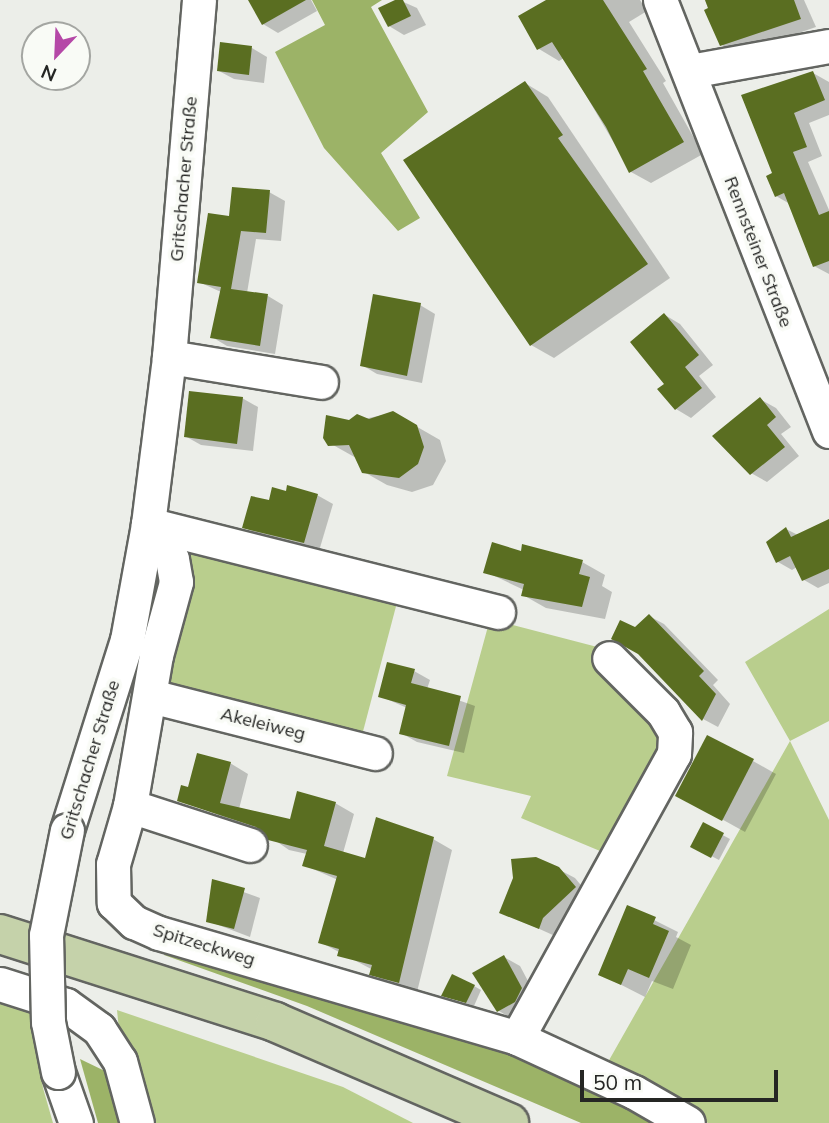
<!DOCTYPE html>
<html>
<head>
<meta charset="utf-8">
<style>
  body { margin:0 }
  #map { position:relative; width:829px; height:1123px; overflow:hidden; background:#eceee9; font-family:Mulish,sans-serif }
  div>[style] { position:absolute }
  .green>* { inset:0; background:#b9ce8d }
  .forest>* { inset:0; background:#9cb367 }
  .shadow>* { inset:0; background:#0003 }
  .building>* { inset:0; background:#5a6e21 }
  .roads { filter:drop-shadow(2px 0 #636561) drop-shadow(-2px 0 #636561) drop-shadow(0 2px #636561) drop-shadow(0 -2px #636561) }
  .minor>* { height:33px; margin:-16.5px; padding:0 16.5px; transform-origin:16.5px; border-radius:16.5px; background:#fff }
  .major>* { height:38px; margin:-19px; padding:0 19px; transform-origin:19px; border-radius:19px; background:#c5d2aa }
  .bridges { filter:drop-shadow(2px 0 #636561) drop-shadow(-2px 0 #636561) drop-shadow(0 2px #636561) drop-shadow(0 -2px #636561) }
  .minor-bridge>* { height:33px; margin:-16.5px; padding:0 16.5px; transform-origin:16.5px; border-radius:16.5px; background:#fff }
  span { translate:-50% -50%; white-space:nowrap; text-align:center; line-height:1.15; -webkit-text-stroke:7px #f9fbf6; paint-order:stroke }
  .street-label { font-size:18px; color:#252624 }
  .north { position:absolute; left:21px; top:21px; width:70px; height:70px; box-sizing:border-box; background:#f9fbf6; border:2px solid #a4a6a2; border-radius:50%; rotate:203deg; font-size:19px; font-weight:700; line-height:28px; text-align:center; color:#252624 }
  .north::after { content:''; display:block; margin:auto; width:24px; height:32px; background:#b548a7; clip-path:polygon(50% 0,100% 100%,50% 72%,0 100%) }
  .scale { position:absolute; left:580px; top:1070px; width:198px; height:32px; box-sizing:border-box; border:4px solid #252624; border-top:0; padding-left:9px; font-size:21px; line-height:24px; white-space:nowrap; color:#252624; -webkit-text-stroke:5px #f9fbf6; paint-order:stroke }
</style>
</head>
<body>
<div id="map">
  <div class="green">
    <div style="clip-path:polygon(178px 548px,399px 595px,361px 739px,167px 687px)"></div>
    <div style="clip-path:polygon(829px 609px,829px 721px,790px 741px,829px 820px,829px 1123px,708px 1123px,608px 1062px,790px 741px,745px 662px)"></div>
    <div style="clip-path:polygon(490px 619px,605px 649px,652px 712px,663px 746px,612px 856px,521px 818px,531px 796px,447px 776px)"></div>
    <div style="clip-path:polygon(0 994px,31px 1005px,43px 1088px,53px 1123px,0 1123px)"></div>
    <div style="clip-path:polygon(117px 1010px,343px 1087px,413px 1123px,150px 1123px,119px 1030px)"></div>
  </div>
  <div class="forest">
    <div style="clip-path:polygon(312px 0,382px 0,371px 7px,428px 112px,381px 153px,420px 218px,398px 231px,324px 148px,275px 52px,325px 25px)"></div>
    <div style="clip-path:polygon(171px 946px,515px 1047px,671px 1123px,581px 1123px,307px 1006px,164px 955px)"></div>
    <div style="clip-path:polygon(80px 1059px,109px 1073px,122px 1123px,98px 1123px)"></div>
  </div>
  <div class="shadow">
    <div style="clip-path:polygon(250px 0,311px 0,317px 11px,278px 33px,263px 24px)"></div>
    <div style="clip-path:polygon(399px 0,417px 8px,426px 25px,404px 35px,389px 26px)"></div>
    <div style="clip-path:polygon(550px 0,640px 0,647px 11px,629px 22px,666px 81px,663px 83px,703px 154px,651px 183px,631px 172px,564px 58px,559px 61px,539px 49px,520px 17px)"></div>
    <div style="clip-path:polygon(705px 0,804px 0,816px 27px,737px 54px,722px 45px)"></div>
    <div style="clip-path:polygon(252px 48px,267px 57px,264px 83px,234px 79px,219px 71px)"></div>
    <div style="clip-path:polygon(813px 73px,829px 82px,829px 115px,809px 123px,822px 156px,808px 162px,829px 210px,829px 274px,814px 266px,790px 204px,776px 196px,775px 174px,743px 96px)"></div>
    <div style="clip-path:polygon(525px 83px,548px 97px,670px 278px,554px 358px,531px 345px)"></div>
    <div style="clip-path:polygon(269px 192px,285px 201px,281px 241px,256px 239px,247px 293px,268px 296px,283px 305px,275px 354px,227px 346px,212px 337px,221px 292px,199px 282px,231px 218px)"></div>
    <div style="clip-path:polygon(420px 305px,435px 314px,422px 383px,377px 374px,362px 365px)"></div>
    <div style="clip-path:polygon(665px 315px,680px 324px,713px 365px,699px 376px,716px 397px,691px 418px,676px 409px,667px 384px)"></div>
    <div style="clip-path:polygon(242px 398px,258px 407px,253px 451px,201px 445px,185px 436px)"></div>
    <div style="clip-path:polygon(760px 399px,776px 408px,791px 427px,781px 434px,799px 456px,767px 482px,751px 473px)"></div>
    <div style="clip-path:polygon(393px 413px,440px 440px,446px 461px,433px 485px,412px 492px,387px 485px,364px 472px,358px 459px,326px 441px,349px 422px)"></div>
    <div style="clip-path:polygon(287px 493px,317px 495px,333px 504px,319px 551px,260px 536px,244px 527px)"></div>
    <div style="clip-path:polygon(829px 521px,829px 583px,818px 588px,804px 580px,797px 567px,792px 570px,778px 562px,786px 529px,798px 535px)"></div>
    <div style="clip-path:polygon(522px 553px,582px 562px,605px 575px,602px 586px,612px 592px,605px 619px,546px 608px,523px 595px,524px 590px,486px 572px)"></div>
    <div style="clip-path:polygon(649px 616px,664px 624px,718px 680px,713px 685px,730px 704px,718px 727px,703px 719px,640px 654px,635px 629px)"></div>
    <div style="clip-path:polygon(414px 671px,430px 680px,427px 689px,475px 706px,464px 753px,417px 742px,401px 733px,407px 708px,380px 696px)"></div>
    <div style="clip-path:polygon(753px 761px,776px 774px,745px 832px,698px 806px)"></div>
    <div style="clip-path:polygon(230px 763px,248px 774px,239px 809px,291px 821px,335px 803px,354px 814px,343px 853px,367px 860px,433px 839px,452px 850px,417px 992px,390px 984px,372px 974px,373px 970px,320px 942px,338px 880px,304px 865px,307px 854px,289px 850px,263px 832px,179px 800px)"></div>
    <div style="clip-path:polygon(704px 825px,730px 839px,719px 860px,692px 846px)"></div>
    <div style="clip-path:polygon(558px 869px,575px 878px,590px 896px,555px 936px,502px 912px)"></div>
    <div style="clip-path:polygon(213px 881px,260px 898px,250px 937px,208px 921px)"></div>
    <div style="clip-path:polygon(628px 907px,678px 932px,676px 937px,691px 945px,673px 989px,652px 981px,645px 997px,600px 974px)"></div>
    <div style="clip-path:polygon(504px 957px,520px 966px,537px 998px,514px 1020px,499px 1011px)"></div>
    <div style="clip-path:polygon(474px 986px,481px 990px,474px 1006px,443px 995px)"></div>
  </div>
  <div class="building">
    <div style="clip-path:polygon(248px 0,306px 0,262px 25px)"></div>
    <div style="clip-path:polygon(395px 0,403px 0,411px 16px,388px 27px,378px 8px)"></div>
    <div style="clip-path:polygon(546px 0,603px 0,647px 69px,643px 71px,684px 142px,629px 173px,606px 127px,552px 42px,537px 50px,518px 16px)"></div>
    <div style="clip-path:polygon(705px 0,794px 0,801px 19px,720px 46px,704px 10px,708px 8px)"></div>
    <div style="clip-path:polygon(220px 42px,252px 46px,249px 75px,217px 71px)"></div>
    <div style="clip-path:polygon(813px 71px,825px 100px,794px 113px,807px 147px,793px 152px,819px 215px,829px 211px,829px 261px,813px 267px,784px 193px,775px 197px,766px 176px,772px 173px,741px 95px)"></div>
    <div style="clip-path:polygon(525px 81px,563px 135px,558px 138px,648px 264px,530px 346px,403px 160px)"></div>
    <div style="clip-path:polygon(232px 187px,270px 190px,266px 233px,241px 231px,231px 289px,268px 294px,260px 346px,210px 338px,221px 287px,197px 283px,208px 213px,229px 216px)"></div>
    <div style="clip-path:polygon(373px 294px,421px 303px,407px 376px,360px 366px)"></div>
    <div style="clip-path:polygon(664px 313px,699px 355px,685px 367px,702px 388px,675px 410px,657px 389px,664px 384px,630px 342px)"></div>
    <div style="clip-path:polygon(189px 391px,243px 397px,237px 444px,184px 437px)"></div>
    <div style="clip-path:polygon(760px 397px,776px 417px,767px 425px,785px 447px,750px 475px,712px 436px)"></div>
    <div style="clip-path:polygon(393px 411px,417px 425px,424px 447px,418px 464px,399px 478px,362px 473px,349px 445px,328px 446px,323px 438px,326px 415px,349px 420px,357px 414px,369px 419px)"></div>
    <div style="clip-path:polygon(287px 485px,318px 494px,304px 543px,242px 528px,251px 496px,269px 500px,272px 487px,286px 491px)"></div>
    <div style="clip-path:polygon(829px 519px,829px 569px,802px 581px,790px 556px,776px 563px,766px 542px,786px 527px,791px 537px)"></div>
    <div style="clip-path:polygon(492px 542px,521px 551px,522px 544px,583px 560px,579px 574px,590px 577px,582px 607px,521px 596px,524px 584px,483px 573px)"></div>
    <div style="clip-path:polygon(649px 614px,704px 671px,699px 676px,716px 694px,702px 721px,638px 654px,611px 639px,620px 620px,635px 627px)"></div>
    <div style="clip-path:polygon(387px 662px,415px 669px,411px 683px,461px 696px,449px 746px,399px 734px,406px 705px,378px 697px)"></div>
    <div style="clip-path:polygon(707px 735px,754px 759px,722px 821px,675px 796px)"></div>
    <div style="clip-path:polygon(197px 753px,231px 762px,220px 803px,290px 819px,297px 791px,336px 802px,324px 846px,365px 858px,376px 817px,434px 837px,399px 983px,369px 975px,372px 965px,337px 956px,339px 949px,318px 943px,337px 876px,302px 866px,307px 850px,268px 840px,256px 827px,177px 801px,181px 785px,188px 787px)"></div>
    <div style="clip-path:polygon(703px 822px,724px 833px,711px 858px,690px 847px)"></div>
    <div style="clip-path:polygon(536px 857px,559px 867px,576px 887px,543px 918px,539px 929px,499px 913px,513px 878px,511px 859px)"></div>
    <div style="clip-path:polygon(212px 879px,245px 888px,234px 929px,206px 922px)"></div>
    <div style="clip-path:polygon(627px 905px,656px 917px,653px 924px,669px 931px,649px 978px,628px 969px,621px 985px,598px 975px)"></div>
    <div style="clip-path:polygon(504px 955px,522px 988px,515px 1002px,497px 1012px,472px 973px)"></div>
    <div style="clip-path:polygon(452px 974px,475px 985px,466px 1003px,441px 996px)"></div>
  </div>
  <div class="roads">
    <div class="minor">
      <div style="left:660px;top:0;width:463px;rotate:68.6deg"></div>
      <div style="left:690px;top:71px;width:141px;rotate:-10.2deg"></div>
      <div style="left:169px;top:357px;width:154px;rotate:9.3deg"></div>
      <div style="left:148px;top:524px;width:42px;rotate:55.6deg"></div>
      <div style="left:172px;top:559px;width:23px;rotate:80deg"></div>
      <div style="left:176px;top:582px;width:76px;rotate:105.3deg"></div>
      <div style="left:156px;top:655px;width:153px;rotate:99.8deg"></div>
      <div style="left:130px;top:806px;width:60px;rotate:106.3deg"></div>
      <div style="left:113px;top:864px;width:39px;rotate:89deg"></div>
      <div style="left:114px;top:903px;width:28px;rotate:44deg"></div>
      <div style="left:134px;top:922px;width:27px;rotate:24deg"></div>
      <div style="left:159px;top:933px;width:373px;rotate:16.3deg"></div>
      <div style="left:517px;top:1038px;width:129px;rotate:24.8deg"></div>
      <div style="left:634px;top:1092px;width:62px;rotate:29.9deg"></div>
      <div style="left:148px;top:524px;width:361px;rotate:14.1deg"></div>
      <div style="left:151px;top:696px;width:231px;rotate:14.3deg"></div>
      <div style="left:130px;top:806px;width:126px;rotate:18deg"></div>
      <div style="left:67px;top:830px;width:199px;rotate:-72.5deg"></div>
      <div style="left:127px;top:640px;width:118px;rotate:-79.7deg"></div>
      <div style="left:148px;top:524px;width:168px;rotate:-82.8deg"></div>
      <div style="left:169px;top:357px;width:358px;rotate:-85.2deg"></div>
      <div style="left:0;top:984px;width:69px;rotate:17.7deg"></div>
      <div style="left:66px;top:1005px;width:41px;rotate:36deg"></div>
      <div style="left:99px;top:1029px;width:38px;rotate:57deg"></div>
      <div style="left:120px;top:1061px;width:64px;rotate:74.7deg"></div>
      <div style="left:517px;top:1038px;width:325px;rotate:-61.1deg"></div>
      <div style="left:674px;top:754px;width:22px;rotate:-87deg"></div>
      <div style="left:675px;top:732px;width:23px;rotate:-121deg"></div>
      <div style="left:663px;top:712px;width:76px;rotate:-135deg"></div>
      <div style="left:58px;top:1072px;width:54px;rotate:70.6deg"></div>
    </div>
    <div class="major">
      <div style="left:0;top:934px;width:289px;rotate:17.7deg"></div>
      <div style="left:275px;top:1022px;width:255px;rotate:23.3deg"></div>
    </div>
  </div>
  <div class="bridges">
    <div class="minor-bridge">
      <div style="left:58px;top:1072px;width:51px;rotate:-101.3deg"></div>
      <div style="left:48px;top:1022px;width:87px;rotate:-91.3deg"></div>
      <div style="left:46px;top:935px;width:107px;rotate:-78.7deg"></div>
    </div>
  </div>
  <div class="street-label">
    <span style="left:184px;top:179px;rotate:-85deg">Gritschacher Straße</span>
    <span style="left:758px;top:252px;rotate:69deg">Rennsteiner Straße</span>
    <span style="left:263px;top:724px;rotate:14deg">Akeleiweg</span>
    <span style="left:90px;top:760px;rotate:-73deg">Gritschacher Straße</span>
    <span style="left:204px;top:945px;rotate:17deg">Spitzeckweg</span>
  </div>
  <div class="north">N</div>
  <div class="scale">50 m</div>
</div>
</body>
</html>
